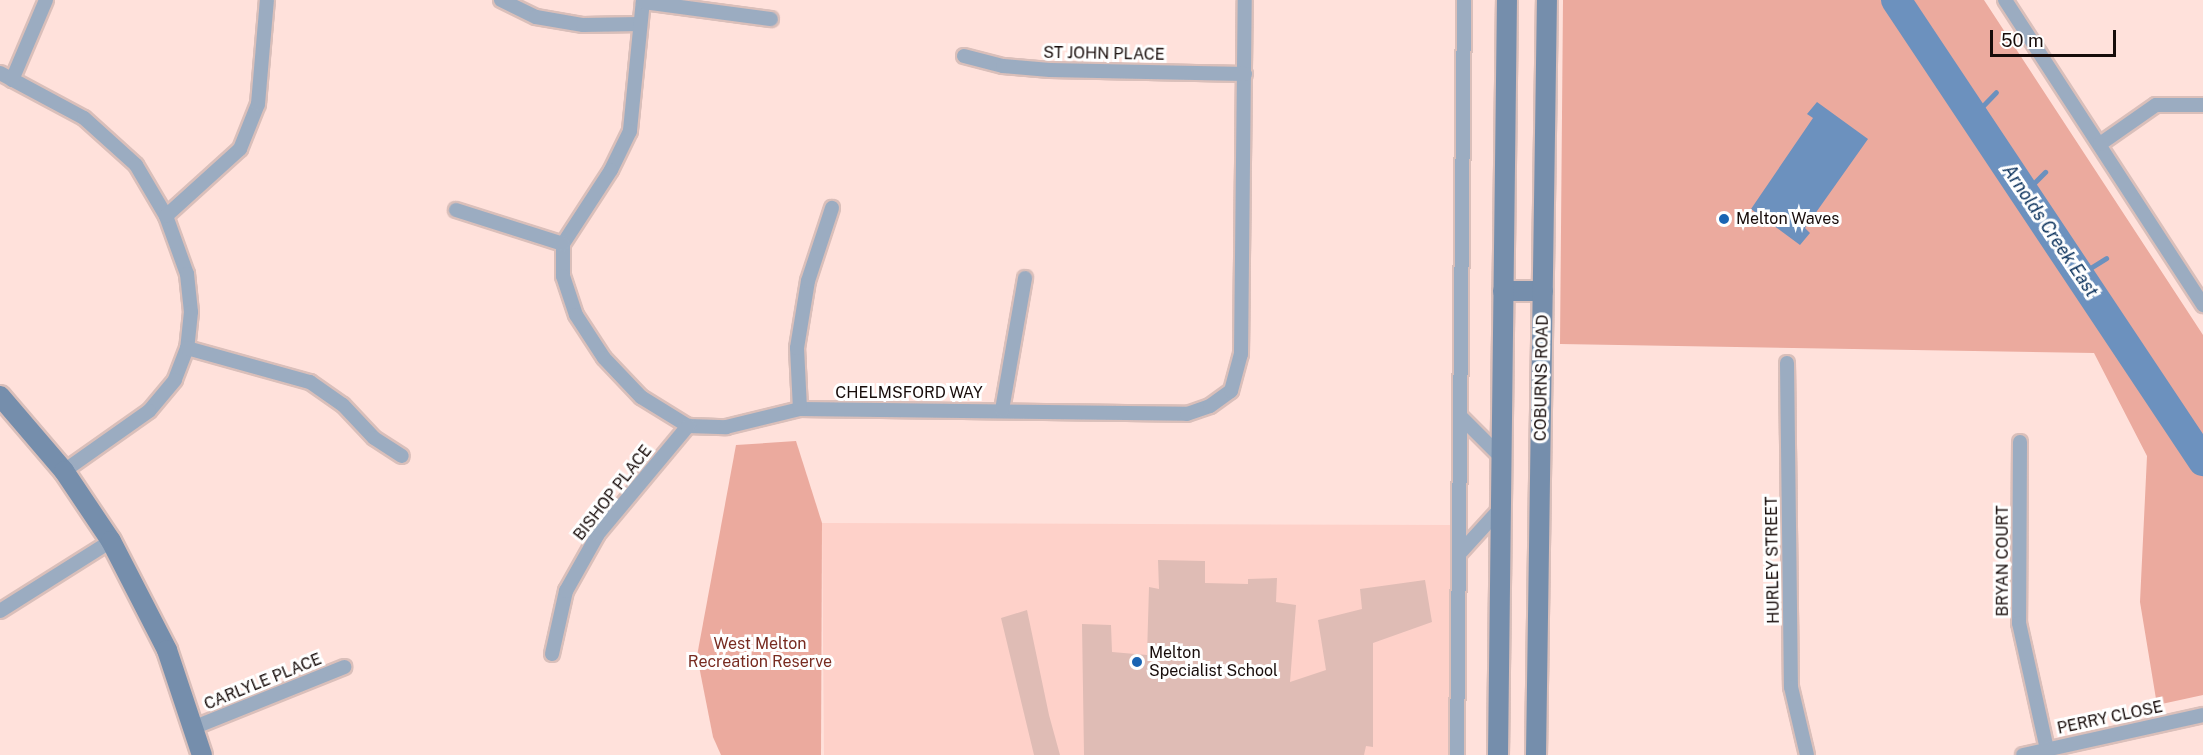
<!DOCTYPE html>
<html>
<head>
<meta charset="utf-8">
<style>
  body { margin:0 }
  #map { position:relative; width:2203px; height:755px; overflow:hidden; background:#ffe1db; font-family:"Public Sans",sans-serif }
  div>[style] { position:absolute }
  .built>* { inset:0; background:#fed1c9 }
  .green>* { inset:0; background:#ebaa9e }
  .water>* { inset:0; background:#6c91be }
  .stream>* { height:5px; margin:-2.5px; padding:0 2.5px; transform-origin:2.5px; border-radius:2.5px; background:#6c91be }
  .river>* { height:30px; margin:-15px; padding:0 15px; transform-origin:15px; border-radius:15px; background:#6c91be }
  .building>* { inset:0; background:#dfbcb5 }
  .roads { filter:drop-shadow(2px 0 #dabfba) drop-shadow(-2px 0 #dabfba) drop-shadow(0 2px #dabfba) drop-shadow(0 -2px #dabfba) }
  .street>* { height:14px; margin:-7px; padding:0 7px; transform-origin:7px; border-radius:7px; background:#9bacc1 }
  .secondary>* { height:20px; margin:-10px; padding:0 10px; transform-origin:10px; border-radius:10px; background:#758eac }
  .dots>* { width:16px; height:16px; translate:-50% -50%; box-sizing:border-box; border:3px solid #fff; border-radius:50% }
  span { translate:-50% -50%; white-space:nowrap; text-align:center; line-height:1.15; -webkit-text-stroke:6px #fff; paint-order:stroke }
  .street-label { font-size:16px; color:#170c0a }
  .poi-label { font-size:16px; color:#170c0a }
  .left { translate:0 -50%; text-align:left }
  .park-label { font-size:16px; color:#782b20 }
  .water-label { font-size:18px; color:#09305b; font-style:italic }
  .scale { position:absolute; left:1990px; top:30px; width:126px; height:27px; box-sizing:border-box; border:3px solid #170c0a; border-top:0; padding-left:8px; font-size:18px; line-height:21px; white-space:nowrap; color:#170c0a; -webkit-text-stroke:4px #fff; paint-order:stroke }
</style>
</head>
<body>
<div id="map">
  <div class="built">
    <div style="clip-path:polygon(822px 523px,1453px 525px,1452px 755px,824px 755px)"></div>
  </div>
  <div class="green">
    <div style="clip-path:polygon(1563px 0,1984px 0,2203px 335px,2203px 695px,2157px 705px,2140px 602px,2147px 456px,2094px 353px,1560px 344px)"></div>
    <div style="clip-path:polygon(796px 441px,822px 523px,821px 755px,721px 755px,713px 737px,697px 656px,736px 445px)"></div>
  </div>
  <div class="water">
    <div style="clip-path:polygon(1817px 102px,1868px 139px,1805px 228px,1810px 233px,1800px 245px,1751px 209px,1813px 118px,1807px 114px)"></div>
  </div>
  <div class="stream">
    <div style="left:1938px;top:85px;width:22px;rotate:24deg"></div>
    <div style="left:1973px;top:116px;width:33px;rotate:-46deg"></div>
    <div style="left:2024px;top:193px;width:30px;rotate:-45deg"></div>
    <div style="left:2079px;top:275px;width:32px;rotate:-32deg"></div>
  </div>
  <div class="river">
    <div style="left:1896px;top:0;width:554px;rotate:56.34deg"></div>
  </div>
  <div class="building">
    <div style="clip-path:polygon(1158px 560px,1205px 561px,1205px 583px,1248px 584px,1248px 579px,1277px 578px,1276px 602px,1296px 605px,1290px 682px,1326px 670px,1318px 620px,1362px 609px,1360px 589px,1425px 580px,1432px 622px,1373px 643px,1373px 747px,1366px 746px,1364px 755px,1084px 755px,1082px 624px,1111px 625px,1112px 652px,1147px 655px,1149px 587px,1159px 589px)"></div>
    <div style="clip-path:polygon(1027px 610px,1049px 715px,1060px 755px,1034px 755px,1001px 618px)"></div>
  </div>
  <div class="roads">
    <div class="street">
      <div style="left:501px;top:0;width:39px;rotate:26deg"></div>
      <div style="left:536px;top:17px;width:48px;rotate:9.7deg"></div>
      <div style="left:583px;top:25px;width:57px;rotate:-1deg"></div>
      <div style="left:643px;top:0;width:132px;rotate:95.7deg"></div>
      <div style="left:630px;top:131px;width:43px;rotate:116deg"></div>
      <div style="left:611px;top:170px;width:88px;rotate:123deg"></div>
      <div style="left:563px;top:244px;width:32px;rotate:90deg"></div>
      <div style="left:563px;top:276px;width:41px;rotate:71.6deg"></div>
      <div style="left:576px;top:315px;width:51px;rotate:56.9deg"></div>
      <div style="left:604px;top:358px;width:54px;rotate:46.5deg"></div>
      <div style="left:641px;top:397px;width:55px;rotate:31.7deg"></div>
      <div style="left:688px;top:426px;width:38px;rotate:2deg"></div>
      <div style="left:726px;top:427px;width:76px;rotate:-13.7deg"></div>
      <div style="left:800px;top:409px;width:387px;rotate:0.7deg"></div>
      <div style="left:1187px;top:414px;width:24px;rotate:-19deg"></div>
      <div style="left:1210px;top:406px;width:26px;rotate:-36deg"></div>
      <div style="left:1231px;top:391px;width:38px;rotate:-75deg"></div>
      <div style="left:1241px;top:354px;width:354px;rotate:-89.4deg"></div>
      <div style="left:2005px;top:0;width:364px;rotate:57deg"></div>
      <div style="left:643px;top:2px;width:129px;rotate:7.6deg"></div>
      <div style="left:964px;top:56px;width:40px;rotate:14.4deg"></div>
      <div style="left:1003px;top:66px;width:47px;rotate:4.9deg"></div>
      <div style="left:1050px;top:70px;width:195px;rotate:1.2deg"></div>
      <div style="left:0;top:73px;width:95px;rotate:28.2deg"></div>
      <div style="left:84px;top:118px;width:70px;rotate:42.1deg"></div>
      <div style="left:136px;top:165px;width:59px;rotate:59.5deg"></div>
      <div style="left:166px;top:216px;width:62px;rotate:70.1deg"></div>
      <div style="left:187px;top:274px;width:38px;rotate:84deg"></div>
      <div style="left:191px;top:312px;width:36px;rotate:96deg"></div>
      <div style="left:187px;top:348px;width:34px;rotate:111deg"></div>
      <div style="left:175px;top:380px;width:40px;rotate:130deg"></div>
      <div style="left:149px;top:411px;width:104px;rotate:144.8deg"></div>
      <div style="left:12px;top:80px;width:87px;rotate:-67deg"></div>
      <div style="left:2100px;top:144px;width:68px;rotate:-34.9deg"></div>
      <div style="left:2156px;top:105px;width:47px"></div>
      <div style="left:456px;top:210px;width:112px;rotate:17.6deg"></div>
      <div style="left:166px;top:216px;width:100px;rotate:-42.2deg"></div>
      <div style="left:240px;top:149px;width:48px;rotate:-68.2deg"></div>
      <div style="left:258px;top:104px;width:104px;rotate:-85.1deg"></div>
      <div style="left:187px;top:348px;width:128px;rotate:15.5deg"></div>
      <div style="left:310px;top:382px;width:40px;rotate:34.9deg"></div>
      <div style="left:343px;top:405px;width:45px;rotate:46.8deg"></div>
      <div style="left:374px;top:438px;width:33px;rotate:33deg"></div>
      <div style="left:1787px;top:363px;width:324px;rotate:89.3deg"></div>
      <div style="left:1791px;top:687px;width:70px;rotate:76.8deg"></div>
      <div style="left:800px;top:409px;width:61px;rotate:-92.8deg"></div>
      <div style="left:797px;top:348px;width:68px;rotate:-80.7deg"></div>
      <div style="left:808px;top:281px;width:77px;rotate:-71.8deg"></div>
      <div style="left:1002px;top:410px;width:134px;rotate:-80.1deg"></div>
      <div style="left:1460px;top:416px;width:58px;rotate:45deg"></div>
      <div style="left:2020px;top:442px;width:181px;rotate:90.3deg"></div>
      <div style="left:2019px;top:623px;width:129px;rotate:77.5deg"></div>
      <div style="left:1459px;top:554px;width:61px;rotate:-47.7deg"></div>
      <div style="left:0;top:611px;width:131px;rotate:-32.2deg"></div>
      <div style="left:552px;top:654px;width:65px;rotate:-77.5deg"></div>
      <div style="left:566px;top:591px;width:65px;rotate:-60.7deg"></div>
      <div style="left:598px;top:534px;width:141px;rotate:-50.2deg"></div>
      <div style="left:195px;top:727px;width:161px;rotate:-21.9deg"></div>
      <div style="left:1457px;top:755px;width:755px;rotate:-89.47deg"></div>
      <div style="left:2023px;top:755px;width:184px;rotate:-12.5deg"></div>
    </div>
    <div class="secondary">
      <div style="left:1503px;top:291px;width:40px"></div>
      <div style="left:0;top:396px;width:99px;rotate:49.5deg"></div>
      <div style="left:64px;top:471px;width:84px;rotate:56.1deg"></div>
      <div style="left:111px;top:541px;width:123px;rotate:62.8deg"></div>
      <div style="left:167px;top:650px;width:111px;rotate:71.6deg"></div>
      <div style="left:1498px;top:755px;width:755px;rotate:-89.32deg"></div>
      <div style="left:1536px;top:755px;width:755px;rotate:-89.17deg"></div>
    </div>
  </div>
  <div class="dots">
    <div style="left:1724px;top:219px;background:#1a64b3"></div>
    <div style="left:1137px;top:662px;background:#1a64b3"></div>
  </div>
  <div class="street-label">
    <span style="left:1104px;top:54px;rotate:1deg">ST JOHN PLACE</span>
    <span style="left:1542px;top:378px;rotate:-89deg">COBURNS ROAD</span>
    <span style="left:909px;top:393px">CHELMSFORD WAY</span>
    <span style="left:613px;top:493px;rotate:-52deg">BISHOP PLACE</span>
    <span style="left:1773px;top:560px;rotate:-91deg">HURLEY STREET</span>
    <span style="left:2003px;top:561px;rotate:-90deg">BRYAN COURT</span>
    <span style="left:263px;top:682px;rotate:-22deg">CARLYLE PLACE</span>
    <span style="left:2110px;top:718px;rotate:-12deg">PERRY CLOSE</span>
  </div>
  <div class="poi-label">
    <span class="left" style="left:1736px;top:219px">Melton Waves</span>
    <span class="left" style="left:1149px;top:662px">Melton<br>Specialist School</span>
  </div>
  <div class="park-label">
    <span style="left:760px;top:653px">West Melton<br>Recreation Reserve</span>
  </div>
  <div class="water-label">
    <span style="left:2050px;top:231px;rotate:56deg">Arnolds Creek East</span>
  </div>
  <div class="scale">50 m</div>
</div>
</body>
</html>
